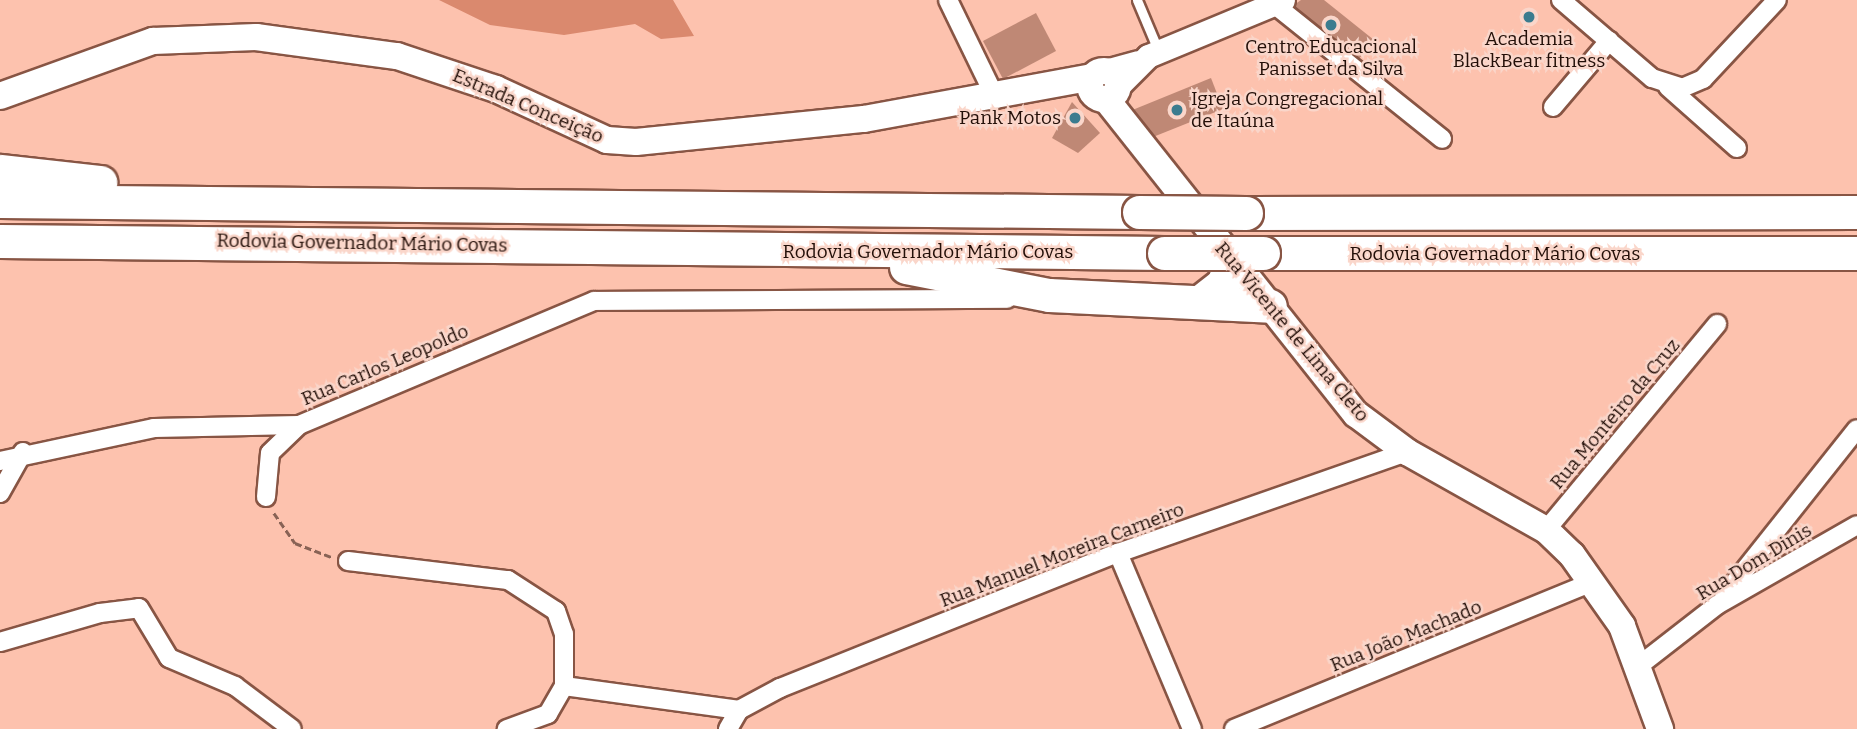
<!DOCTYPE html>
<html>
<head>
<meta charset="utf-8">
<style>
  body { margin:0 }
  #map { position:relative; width:1857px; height:729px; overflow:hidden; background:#fdc2ae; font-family:Bitter,serif }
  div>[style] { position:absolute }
  .forest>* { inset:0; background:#da896e }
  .building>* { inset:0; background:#bf8875 }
  .path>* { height:2.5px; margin-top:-1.25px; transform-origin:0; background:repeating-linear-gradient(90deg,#886255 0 7px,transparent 0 10.5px) }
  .roads { filter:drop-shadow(2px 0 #854) drop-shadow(-2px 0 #854) drop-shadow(0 2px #854) drop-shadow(0 -2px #854) }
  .service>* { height:9px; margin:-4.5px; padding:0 4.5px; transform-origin:4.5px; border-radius:4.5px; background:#fff }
  .minor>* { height:18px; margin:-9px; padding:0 9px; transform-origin:9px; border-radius:9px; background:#fff }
  .tertiary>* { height:23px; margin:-11.5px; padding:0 11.5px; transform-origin:11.5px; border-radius:11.5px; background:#fff }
  .secondary>* { height:26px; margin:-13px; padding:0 13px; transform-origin:13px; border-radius:13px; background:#fff }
  .secondary>.ring { margin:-13px; padding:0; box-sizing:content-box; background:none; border:26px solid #fff; border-radius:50% }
  .motorway>* { height:33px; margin:-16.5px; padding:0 16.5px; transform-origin:16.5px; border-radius:16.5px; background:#fff }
  .bridges { filter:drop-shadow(2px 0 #854) drop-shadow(-2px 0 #854) drop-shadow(0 2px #854) drop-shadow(0 -2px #854) }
  .motorway-bridge>* { height:33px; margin:-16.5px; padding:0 16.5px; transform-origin:16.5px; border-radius:16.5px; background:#fff }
  .dots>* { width:19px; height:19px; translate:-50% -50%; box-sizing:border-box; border:4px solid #fad6ca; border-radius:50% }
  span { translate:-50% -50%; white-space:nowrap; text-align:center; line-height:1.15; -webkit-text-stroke:5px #fad6ca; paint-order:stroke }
  .poi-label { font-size:19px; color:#230f08 }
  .left { translate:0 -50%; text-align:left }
  .right { translate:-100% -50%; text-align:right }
  .street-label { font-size:19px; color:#230f08 }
</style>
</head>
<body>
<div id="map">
  <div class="forest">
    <div style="clip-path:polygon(439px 0,673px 0,694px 36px,661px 39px,635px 24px,564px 35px,490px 25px)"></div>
  </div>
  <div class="building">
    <div style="clip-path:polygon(1301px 0,1324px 0,1374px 40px,1355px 64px,1287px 10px)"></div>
    <div style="clip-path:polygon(1036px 13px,1056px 51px,1003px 79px,983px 41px)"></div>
    <div style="clip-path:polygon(1211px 78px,1223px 109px,1143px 141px,1130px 111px)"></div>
    <div style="clip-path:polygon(1072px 102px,1100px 133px,1078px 153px,1052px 138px)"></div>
  </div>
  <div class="path">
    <div style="left:274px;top:513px;width:37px;rotate:55deg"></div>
    <div style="left:295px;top:543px;width:40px;rotate:21deg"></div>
  </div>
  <div class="roads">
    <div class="service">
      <div style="left:1137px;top:0;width:54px;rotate:67.2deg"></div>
    </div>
    <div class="minor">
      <div style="left:948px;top:0;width:110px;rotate:64.1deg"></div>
      <div style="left:1561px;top:0;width:120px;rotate:40.6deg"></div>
      <div style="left:1652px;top:78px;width:32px;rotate:18deg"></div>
      <div style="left:1682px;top:88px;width:23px;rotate:-23deg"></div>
      <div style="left:1703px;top:79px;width:108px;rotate:-46.9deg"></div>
      <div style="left:1275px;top:5px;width:214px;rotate:38.7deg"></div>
      <div style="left:1668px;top:87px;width:92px;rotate:41.5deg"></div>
      <div style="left:1553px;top:107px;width:87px;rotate:-49.7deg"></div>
      <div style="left:0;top:461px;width:157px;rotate:-12.1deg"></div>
      <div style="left:154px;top:428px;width:145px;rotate:-1.2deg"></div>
      <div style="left:0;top:493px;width:47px;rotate:-60.7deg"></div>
      <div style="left:266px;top:497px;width:44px;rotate:-84.8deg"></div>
      <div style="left:270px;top:453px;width:40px;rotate:-44deg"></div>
      <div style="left:299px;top:425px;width:320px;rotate:-22.8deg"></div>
      <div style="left:594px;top:301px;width:413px;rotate:-0.3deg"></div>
      <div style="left:1546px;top:530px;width:268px;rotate:-50.3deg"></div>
      <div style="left:1118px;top:553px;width:191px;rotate:67.2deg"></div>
      <div style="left:348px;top:561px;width:161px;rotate:6.8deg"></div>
      <div style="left:508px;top:580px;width:57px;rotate:32.9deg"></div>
      <div style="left:556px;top:611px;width:24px;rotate:71deg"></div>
      <div style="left:564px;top:634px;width:52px;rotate:90deg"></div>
      <div style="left:564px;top:686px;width:32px;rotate:120deg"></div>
      <div style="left:548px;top:714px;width:44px;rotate:159.9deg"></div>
      <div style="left:1724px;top:596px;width:213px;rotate:-51.5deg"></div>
      <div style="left:0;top:642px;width:104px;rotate:-16.2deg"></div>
      <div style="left:100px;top:613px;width:39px;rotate:-7deg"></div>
      <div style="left:139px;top:608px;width:58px;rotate:59deg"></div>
      <div style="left:169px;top:658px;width:72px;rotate:23deg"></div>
      <div style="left:235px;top:686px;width:71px;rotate:37deg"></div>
      <div style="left:1641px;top:664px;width:96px;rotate:-37.8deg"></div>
      <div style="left:1717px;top:605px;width:161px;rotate:-29.7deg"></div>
      <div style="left:564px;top:686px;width:177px;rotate:7.8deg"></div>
      <div style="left:728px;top:729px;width:22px;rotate:-60deg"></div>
      <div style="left:739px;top:710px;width:47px;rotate:-28.2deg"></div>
      <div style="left:780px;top:688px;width:364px;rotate:-21.8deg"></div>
      <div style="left:1118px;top:553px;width:306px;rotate:-19.3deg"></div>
      <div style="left:1234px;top:729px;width:389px;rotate:-22.3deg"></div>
    </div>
    <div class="tertiary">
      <div style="left:1105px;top:71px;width:34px;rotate:-15deg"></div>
      <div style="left:1118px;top:86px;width:42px;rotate:-45deg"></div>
      <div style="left:1148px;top:56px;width:146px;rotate:-22.5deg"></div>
    </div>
    <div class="secondary">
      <div class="ring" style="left:1090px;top:71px;width:2px;height:2px"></div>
      <div style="left:0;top:96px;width:163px;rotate:-19.8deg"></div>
      <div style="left:153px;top:41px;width:103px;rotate:-2.2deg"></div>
      <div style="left:256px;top:37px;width:142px;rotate:7.7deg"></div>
      <div style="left:397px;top:56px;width:104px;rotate:18.4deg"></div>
      <div style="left:496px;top:89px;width:122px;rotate:24.7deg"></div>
      <div style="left:607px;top:140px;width:29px;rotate:4deg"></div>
      <div style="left:636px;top:142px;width:229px;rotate:-5.8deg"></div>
      <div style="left:864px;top:119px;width:232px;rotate:-10.4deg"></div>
      <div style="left:1106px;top:99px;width:402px;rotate:51.6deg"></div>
      <div style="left:1356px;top:414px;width:64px;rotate:36.7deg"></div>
      <div style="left:1407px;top:452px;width:159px;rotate:29.3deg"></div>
      <div style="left:1546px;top:530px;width:36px;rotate:44deg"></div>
      <div style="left:1572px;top:555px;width:87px;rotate:54.8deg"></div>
      <div style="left:1622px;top:626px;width:110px;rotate:69.7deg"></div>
    </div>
    <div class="motorway">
      <div style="left:0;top:171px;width:101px;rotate:6.3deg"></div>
      <div style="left:0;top:201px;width:1139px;rotate:0.55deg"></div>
      <div style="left:1246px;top:213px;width:611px;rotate:-0.09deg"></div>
      <div style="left:0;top:241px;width:1164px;rotate:0.59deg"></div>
      <div style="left:1263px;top:253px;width:594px"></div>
      <div style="left:906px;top:267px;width:146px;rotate:11.1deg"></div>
      <div style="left:1049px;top:295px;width:221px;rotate:2.8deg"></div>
      <div style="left:1201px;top:301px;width:28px;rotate:-38deg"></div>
      <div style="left:1223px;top:284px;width:25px;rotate:-69deg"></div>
    </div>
  </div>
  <div class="bridges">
    <div class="motorway-bridge">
      <div style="left:1139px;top:212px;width:107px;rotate:0.5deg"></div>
      <div style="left:1164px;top:253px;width:99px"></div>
    </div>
  </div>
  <div class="dots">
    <div style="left:1529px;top:17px;background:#3b7c8f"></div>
    <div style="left:1331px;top:25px;background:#3b7c8f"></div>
    <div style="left:1177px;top:110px;background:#3b7c8f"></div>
    <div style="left:1075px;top:118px;background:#3b7c8f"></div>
  </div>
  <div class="poi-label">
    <span style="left:1529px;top:50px">Academia<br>BlackBear fitness</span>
    <span style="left:1331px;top:58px">Centro Educacional<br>Panisset da Silva</span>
    <span class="left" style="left:1191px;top:110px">Igreja Congregacional<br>de Itaúna</span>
    <span class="right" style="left:1061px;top:118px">Pank Motos</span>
  </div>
  <div class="street-label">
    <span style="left:528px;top:106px;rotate:23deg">Estrada Conceição</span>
    <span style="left:362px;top:243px;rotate:1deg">Rodovia Governador Mário Covas</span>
    <span style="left:928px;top:252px">Rodovia Governador Mário Covas</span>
    <span style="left:1495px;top:254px">Rodovia Governador Mário Covas</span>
    <span style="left:1292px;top:332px;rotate:50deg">Rua Vicente de Lima Cleto</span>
    <span style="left:385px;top:365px;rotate:-23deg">Rua Carlos Leopoldo</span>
    <span style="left:1615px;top:414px;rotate:-50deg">Rua Monteiro da Cruz</span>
    <span style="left:1062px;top:555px;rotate:-21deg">Rua Manuel Moreira Carneiro</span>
    <span style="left:1754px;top:562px;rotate:-31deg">Rua Dom Dinis</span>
    <span style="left:1406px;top:636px;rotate:-22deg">Rua João Machado</span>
  </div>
</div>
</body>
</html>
